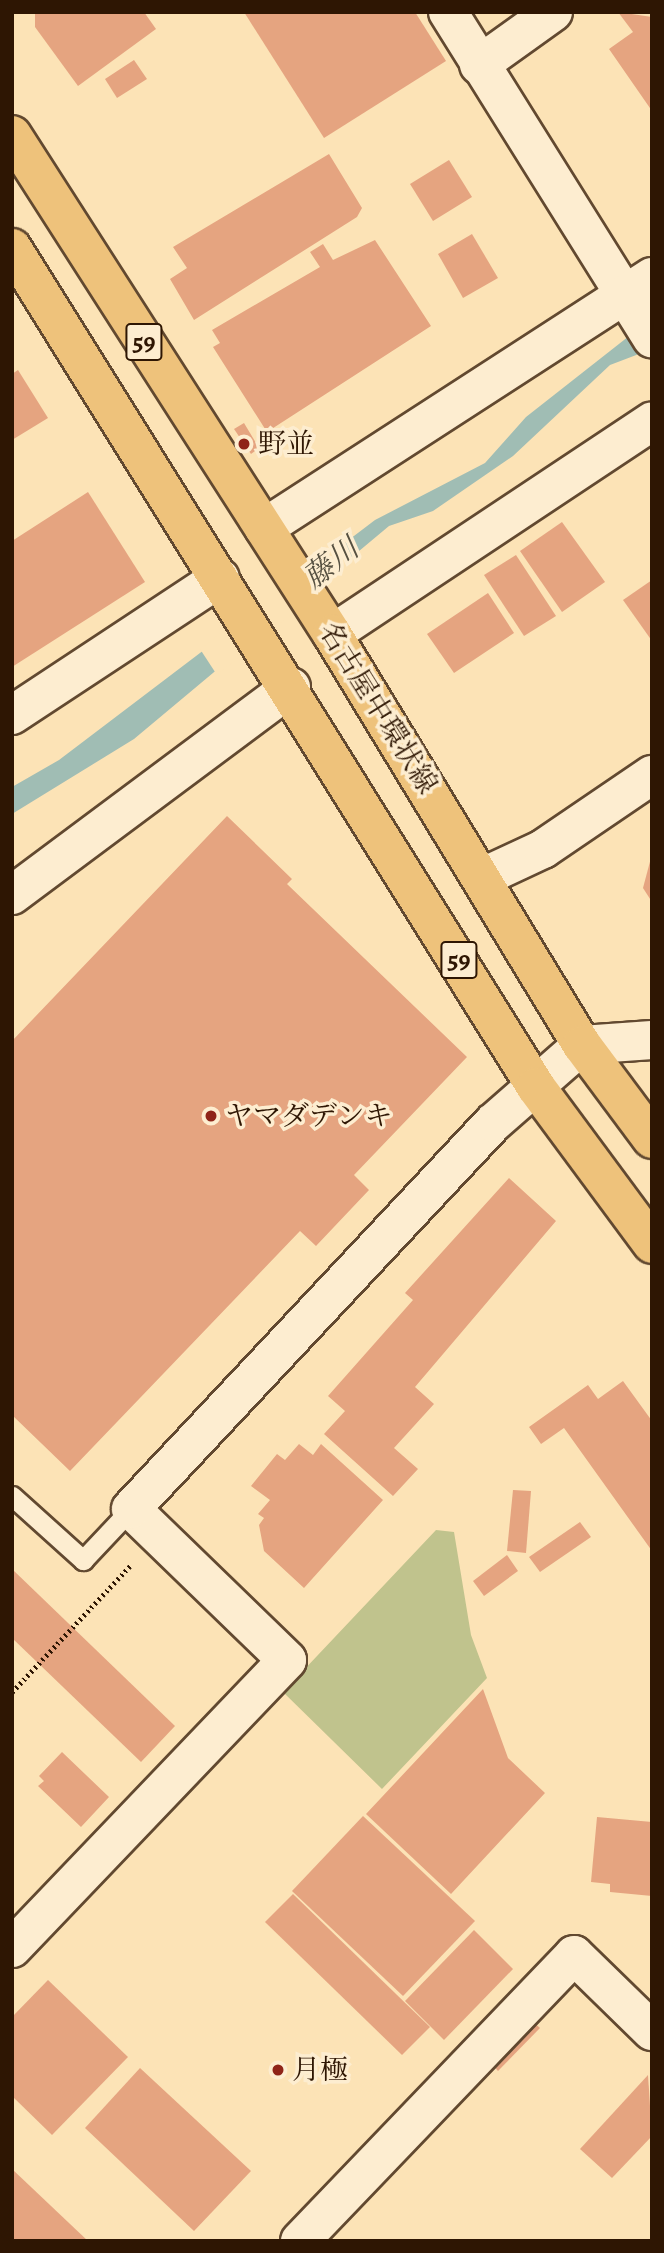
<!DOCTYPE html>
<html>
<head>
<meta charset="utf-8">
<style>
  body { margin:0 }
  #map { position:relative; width:664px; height:2253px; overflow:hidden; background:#fce3b6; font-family:Alegreya,"Noto Serif JP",serif }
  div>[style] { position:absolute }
  .green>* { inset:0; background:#c0c38d }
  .water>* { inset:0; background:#a0bdb4 }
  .pier>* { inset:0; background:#fce3b6 }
  .building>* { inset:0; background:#e5a480 }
  .path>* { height:4.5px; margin-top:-2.25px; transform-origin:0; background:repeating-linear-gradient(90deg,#2e1603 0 2px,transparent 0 5.5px) }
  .roads { filter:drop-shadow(2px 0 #624930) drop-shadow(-2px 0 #624930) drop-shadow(0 2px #624930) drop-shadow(0 -2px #624930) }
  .service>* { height:19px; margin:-9.5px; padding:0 9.5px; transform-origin:9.5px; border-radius:9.5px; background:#fdedd0 }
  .minor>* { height:38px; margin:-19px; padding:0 19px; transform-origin:19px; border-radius:19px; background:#fdedd0 }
  .tertiary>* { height:38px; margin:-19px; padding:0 19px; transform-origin:19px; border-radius:19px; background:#fdedd0 }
  .primary>* { height:38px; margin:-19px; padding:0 19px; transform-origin:19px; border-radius:19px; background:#eec27b }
  .dots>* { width:19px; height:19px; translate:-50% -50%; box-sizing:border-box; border:4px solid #fdedd0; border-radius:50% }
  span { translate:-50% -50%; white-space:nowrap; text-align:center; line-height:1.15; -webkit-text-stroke:7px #fdedd0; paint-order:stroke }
  .shield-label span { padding:2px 5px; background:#fdedd0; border:2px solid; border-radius:5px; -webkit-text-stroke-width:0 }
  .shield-label { font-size:26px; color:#2e1603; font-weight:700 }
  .poi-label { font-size:28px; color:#2e1603 }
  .left { translate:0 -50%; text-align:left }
  .street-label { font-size:28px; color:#2e1603 }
  .water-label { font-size:30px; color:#565041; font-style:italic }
  .frame { position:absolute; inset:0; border:14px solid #2e1603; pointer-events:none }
</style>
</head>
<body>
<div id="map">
  <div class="green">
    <div style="clip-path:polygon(436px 1530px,454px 1532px,471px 1635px,487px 1678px,382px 1789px,283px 1692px)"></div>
  </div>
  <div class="water">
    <div style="clip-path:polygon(652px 318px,652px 349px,610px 365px,513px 456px,433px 511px,389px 526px,134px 739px,12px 814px,12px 787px,59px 760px,375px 520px,485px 463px,526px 417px)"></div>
  </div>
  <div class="pier">
    <div style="clip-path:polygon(340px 543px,353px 564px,217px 675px,200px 649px)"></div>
  </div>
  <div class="building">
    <div style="clip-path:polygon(35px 12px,144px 12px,156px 29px,78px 86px,35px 27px)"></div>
    <div style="clip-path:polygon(244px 12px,415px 12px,446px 61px,324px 138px)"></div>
    <div style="clip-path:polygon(618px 12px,652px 17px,652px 111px,609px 49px,633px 32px)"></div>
    <div style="clip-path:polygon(134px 60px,147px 79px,117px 98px,105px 79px)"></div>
    <div style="clip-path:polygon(329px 154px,362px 208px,357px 217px,194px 320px,170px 279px,187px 268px,173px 247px)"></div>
    <div style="clip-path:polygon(449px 160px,472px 197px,433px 221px,410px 184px)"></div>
    <div style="clip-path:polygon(472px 234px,498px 278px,463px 298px,438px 254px)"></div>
    <div style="clip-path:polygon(375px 240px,431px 326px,267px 432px,213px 347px,220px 343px,212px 330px,320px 267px,310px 252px,323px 244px,333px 260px)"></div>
    <div style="clip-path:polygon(18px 370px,48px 418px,12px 440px,12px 374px)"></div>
    <div style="clip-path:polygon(244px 423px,259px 448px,251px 454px,234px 429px)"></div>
    <div style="clip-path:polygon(88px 492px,145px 582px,12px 667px,12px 541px)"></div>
    <div style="clip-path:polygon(562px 522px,605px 582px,562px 612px,520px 551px)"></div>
    <div style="clip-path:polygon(516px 555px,556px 616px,524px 636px,484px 575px)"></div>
    <div style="clip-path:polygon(652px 580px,652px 641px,623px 600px)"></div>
    <div style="clip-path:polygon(488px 593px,514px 633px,454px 673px,427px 634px)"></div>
    <div style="clip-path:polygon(227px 816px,292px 879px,287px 884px,467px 1057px,354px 1175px,369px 1190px,316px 1246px,300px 1231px,70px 1471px,12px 1415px,12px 1041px)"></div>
    <div style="clip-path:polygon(652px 854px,652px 902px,643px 888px)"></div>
    <div style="clip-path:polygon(509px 1178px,556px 1221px,415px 1387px,434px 1404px,394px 1448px,418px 1469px,393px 1496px,324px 1434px,345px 1411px,328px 1396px,413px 1300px,405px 1293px)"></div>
    <div style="clip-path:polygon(623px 1381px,652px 1421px,652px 1551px,564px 1428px,541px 1444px,529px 1427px,588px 1385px,598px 1399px)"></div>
    <div style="clip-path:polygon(299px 1444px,313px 1455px,321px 1444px,383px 1500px,304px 1588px,264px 1551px,259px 1525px,264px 1518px,258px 1514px,270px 1500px,251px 1486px,277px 1454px,285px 1460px)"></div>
    <div style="clip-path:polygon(513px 1490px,531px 1491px,526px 1553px,507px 1551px)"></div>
    <div style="clip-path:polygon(580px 1522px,591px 1537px,540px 1572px,529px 1557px)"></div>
    <div style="clip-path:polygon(507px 1555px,518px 1571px,484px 1596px,473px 1581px)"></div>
    <div style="clip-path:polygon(12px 1569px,175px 1726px,141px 1762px,12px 1638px)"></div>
    <div style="clip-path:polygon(483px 1689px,508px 1758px,545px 1793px,451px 1894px,366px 1814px)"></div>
    <div style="clip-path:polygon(62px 1752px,109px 1797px,81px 1827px,38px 1786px,44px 1781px,39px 1776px)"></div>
    <div style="clip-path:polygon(363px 1816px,475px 1921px,403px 1996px,292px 1891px)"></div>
    <div style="clip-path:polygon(597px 1817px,652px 1822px,652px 1896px,610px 1892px,610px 1884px,591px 1882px)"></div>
    <div style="clip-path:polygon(293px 1894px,430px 2027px,402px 2055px,265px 1922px)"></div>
    <div style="clip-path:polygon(474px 1930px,513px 1969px,444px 2040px,405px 2001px)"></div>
    <div style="clip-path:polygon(48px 1980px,128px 2057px,52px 2135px,12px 2096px,12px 2017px)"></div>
    <div style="clip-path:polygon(531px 2020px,540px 2028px,498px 2071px,490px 2062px)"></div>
    <div style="clip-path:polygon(140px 2068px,251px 2171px,194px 2231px,85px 2128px)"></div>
    <div style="clip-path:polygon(648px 2075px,652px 2136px,612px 2178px,580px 2149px)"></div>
    <div style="clip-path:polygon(12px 2169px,88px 2241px,12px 2241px)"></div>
  </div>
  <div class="path">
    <div style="left:12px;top:1692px;width:174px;rotate:-46.9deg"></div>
  </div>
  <div class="roads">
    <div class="service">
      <div style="left:12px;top:1496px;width:96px;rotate:42deg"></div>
      <div style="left:83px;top:1560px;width:70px;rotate:-46.7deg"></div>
    </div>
    <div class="minor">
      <div style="left:448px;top:12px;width:385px;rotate:58deg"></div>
      <div style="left:479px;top:65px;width:91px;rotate:-35.6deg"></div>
      <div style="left:264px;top:528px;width:462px;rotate:-32.9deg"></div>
      <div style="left:332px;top:634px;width:384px;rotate:-33.6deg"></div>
      <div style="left:12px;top:715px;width:249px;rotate:-33.4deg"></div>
      <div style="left:483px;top:877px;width:66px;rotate:-25deg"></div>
      <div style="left:543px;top:849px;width:132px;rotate:-34.2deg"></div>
      <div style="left:12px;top:895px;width:348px;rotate:-36.7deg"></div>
      <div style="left:12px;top:1948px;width:398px;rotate:-46.3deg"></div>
      <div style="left:287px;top:1660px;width:217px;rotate:-135.9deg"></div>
      <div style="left:131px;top:1509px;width:529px;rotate:-46.84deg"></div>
      <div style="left:493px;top:1123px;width:118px;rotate:-41.2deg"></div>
      <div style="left:300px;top:2241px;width:396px;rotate:-46.2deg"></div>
      <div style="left:574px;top:1955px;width:109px;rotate:44.3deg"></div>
    </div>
    <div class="tertiary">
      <div style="left:582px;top:1045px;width:70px;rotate:-4.1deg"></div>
    </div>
    <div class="primary">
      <div style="left:12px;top:135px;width:593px;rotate:57.33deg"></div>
      <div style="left:332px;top:634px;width:481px;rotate:58.7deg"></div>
      <div style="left:582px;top:1045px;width:117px;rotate:53.3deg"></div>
      <div style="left:12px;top:248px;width:989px;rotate:58.01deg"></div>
      <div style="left:536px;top:1087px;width:195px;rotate:53.5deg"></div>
    </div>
  </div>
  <div class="dots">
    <div style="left:244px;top:444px;background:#8f2418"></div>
    <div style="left:211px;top:1116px;background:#8f2418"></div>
    <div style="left:278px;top:2070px;background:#8f2418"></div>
  </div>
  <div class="shield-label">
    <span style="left:144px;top:342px">59</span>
    <span style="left:459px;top:960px">59</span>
  </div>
  <div class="poi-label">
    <span class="left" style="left:258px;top:444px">野並</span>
    <span class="left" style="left:225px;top:1116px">ヤマダデンキ</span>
    <span class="left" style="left:292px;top:2070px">月極</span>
  </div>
  <div class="street-label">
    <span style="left:378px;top:708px;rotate:58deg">名古屋中環状線</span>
  </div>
  <div class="water-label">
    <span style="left:331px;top:563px;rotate:-38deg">藤川</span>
  </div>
  <div class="frame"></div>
</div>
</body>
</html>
